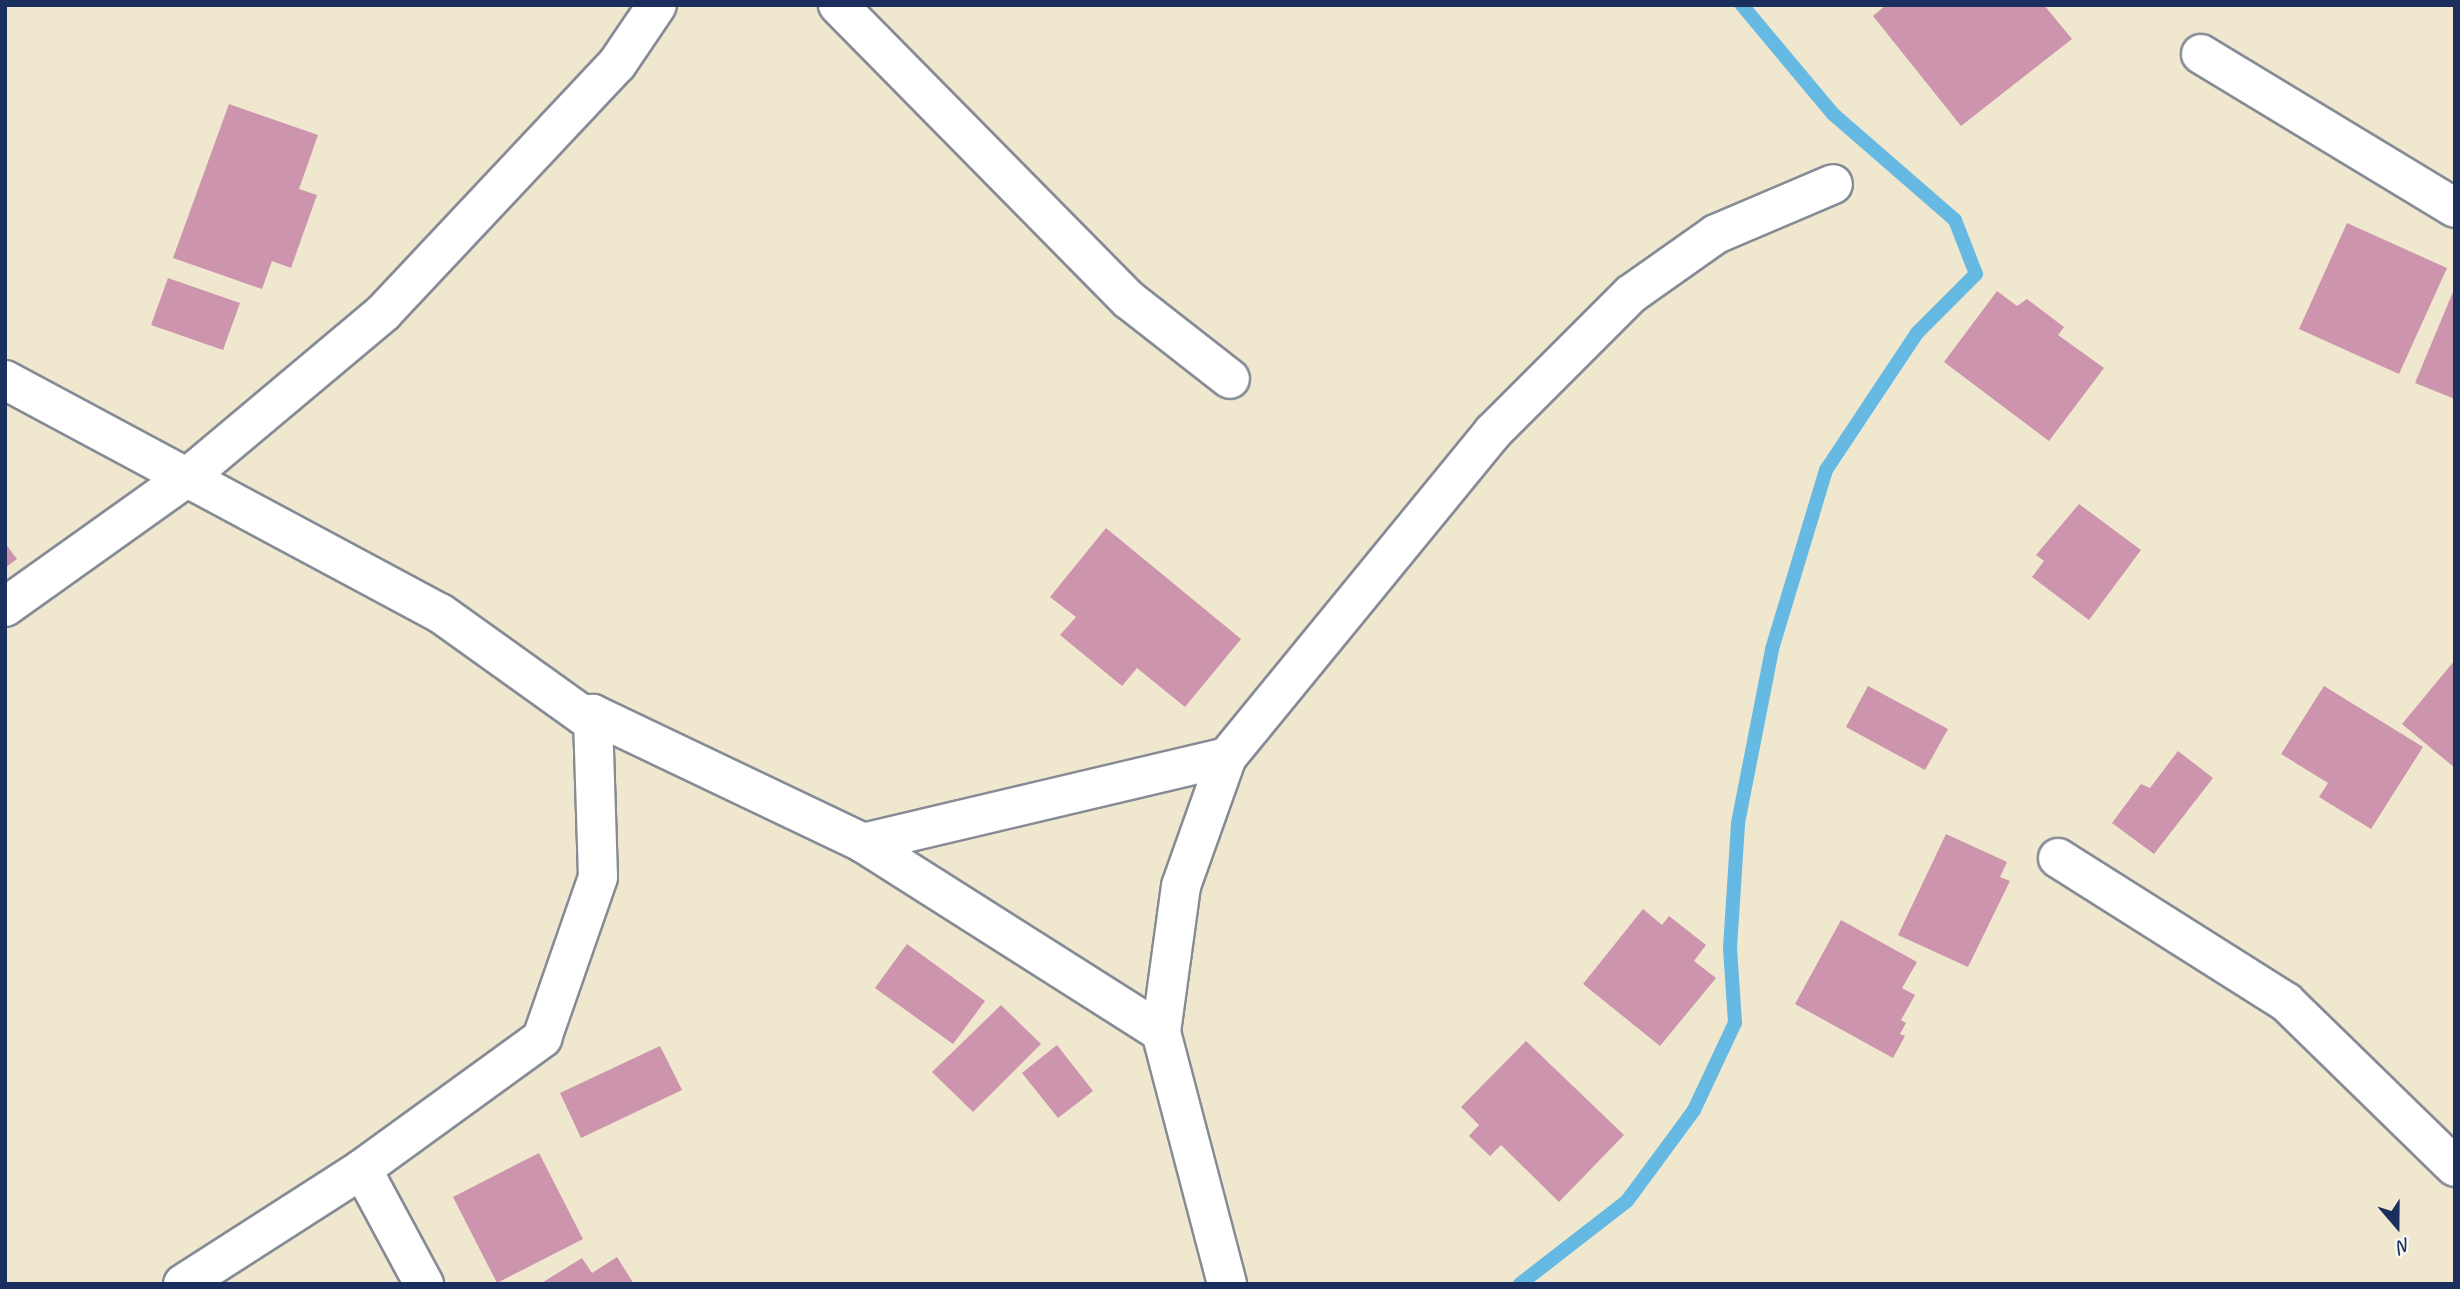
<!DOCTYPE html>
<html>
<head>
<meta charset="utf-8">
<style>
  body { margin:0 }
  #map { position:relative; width:2460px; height:1289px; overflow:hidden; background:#f0e7cf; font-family:Caveat,sans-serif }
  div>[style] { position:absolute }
  .stream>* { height:14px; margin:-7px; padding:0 7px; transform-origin:7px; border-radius:7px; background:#66b9e2 }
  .building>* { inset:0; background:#cd94ad }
  .roads { filter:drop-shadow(2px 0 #868b96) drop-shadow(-2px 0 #868b96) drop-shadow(0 2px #868b96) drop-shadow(0 -2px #868b96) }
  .street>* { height:38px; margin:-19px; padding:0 19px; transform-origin:19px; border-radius:19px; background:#fff }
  span { translate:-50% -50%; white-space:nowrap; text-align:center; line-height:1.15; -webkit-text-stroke:6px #f6f6f2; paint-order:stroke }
  .frame { position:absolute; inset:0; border:7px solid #1b2f5e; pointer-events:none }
  .north { position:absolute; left:2362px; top:1191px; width:70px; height:70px; -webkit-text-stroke:5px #f6f6f2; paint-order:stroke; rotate:160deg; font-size:19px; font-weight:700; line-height:28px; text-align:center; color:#1b2f5e }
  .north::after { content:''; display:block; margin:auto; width:24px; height:32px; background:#1b2f5e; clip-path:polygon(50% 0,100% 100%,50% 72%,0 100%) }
</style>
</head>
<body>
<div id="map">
  <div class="stream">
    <div style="left:1520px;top:1284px;width:135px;rotate:-37.8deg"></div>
    <div style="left:1627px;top:1201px;width:113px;rotate:-53.6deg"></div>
    <div style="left:1694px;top:1110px;width:96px;rotate:-64.8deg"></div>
    <div style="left:1735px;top:1023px;width:75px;rotate:-93.8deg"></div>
    <div style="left:1730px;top:948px;width:125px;rotate:-86.3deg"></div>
    <div style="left:1738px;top:823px;width:177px;rotate:-78.9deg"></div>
    <div style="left:1772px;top:649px;width:187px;rotate:-73.2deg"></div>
    <div style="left:1826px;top:470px;width:164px;rotate:-56.4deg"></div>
    <div style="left:1917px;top:333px;width:83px;rotate:-45deg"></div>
    <div style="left:1976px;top:274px;width:58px;rotate:-111.3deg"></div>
    <div style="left:1955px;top:220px;width:162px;rotate:-139deg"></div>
    <div style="left:1833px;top:114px;width:142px;rotate:-129.9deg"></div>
  </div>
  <div class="building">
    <div style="clip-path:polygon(1886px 5px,2044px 5px,2072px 39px,1961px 126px,1873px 16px)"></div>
    <div style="clip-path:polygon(229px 104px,318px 135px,299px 189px,317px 195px,291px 268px,272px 261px,262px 289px,173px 258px)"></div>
    <div style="clip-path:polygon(2347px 223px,2447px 268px,2399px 374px,2299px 329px)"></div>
    <div style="clip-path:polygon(168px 278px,240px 303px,223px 350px,151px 325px)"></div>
    <div style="clip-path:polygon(2455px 287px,2455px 399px,2415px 383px)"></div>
    <div style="clip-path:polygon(1997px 291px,2017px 306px,2027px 299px,2064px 327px,2058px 335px,2104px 368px,2049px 441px,1944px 362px)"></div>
    <div style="clip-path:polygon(2079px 504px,2141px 550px,2089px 620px,2032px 577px,2044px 561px,2036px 555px)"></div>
    <div style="clip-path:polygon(1106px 528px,1241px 639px,1185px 707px,1137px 668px,1122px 686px,1060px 635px,1076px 617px,1050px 597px)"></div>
    <div style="clip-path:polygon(5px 543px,17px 559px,5px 568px)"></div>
    <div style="clip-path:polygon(2455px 660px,2455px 768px,2402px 724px)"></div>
    <div style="clip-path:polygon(1868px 686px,1948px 729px,1925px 770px,1846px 727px)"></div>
    <div style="clip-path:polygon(2324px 686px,2423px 747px,2371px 829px,2319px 797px,2328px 783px,2281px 754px)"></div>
    <div style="clip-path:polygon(2178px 751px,2213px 778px,2154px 854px,2112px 823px,2141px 784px,2150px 788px)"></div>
    <div style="clip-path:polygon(1946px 834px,2007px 862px,2000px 877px,2010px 881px,1968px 967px,1898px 935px)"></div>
    <div style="clip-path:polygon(1643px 909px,1662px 925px,1669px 916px,1706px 945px,1694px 961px,1716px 978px,1660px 1046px,1583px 984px)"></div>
    <div style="clip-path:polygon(1841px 920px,1917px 962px,1902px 988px,1915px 995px,1901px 1020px,1906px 1023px,1900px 1034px,1905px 1036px,1893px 1058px,1795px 1004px)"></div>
    <div style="clip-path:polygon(907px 944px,985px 1001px,953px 1044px,875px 988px)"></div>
    <div style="clip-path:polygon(1001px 1005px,1041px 1044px,973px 1112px,932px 1072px)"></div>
    <div style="clip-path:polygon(1526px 1041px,1624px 1135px,1559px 1202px,1501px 1145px,1490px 1156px,1469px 1136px,1479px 1125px,1461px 1107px)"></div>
    <div style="clip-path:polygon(1057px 1045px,1093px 1091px,1058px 1118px,1022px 1073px)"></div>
    <div style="clip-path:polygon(660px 1046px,682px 1090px,581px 1138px,560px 1093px)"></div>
    <div style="clip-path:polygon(539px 1153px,583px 1239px,497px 1283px,453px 1197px)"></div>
    <div style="clip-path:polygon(617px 1257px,634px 1284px,540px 1284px,582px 1258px,592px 1273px)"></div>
  </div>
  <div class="roads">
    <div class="street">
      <div style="left:838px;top:5px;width:414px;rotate:45.4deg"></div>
      <div style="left:1129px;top:300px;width:128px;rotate:38deg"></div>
      <div style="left:2201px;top:54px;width:297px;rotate:31.2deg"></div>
      <div style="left:5px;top:380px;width:493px;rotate:28.2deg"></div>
      <div style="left:440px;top:613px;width:177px;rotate:35.6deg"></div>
      <div style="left:584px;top:716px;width:9px;rotate:-13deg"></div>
      <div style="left:593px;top:714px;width:299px;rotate:25.5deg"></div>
      <div style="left:863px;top:843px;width:374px;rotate:-13.3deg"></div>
      <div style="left:1227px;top:757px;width:420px;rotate:-50.7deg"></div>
      <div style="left:1493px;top:432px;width:195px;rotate:-45deg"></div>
      <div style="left:1631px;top:294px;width:104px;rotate:-35.2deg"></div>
      <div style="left:1716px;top:234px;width:127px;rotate:-23.1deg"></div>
      <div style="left:5px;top:607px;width:227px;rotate:-35.5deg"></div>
      <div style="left:190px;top:475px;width:253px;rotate:-40deg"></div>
      <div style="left:384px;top:312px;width:340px;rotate:-46.8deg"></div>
      <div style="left:617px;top:64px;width:71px;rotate:-55.9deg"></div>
      <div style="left:863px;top:843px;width:353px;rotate:32.4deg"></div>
      <div style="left:1161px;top:1032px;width:260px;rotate:75.3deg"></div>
      <div style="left:2058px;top:858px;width:270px;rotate:32.3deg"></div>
      <div style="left:2286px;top:1002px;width:236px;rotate:44.3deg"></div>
      <div style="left:1161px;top:1032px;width:147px;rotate:-82.2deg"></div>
      <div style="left:1181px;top:886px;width:137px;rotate:-70.4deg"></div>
      <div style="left:362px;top:1169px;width:131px;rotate:61.7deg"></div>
      <div style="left:183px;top:1284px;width:213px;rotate:-32.7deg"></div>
      <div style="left:362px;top:1169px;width:223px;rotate:-36deg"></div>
      <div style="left:542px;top:1038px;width:170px;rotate:-70.8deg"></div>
      <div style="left:598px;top:877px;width:163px;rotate:-91.8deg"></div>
    </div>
  </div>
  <div class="frame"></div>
  <div class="north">N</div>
</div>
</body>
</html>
